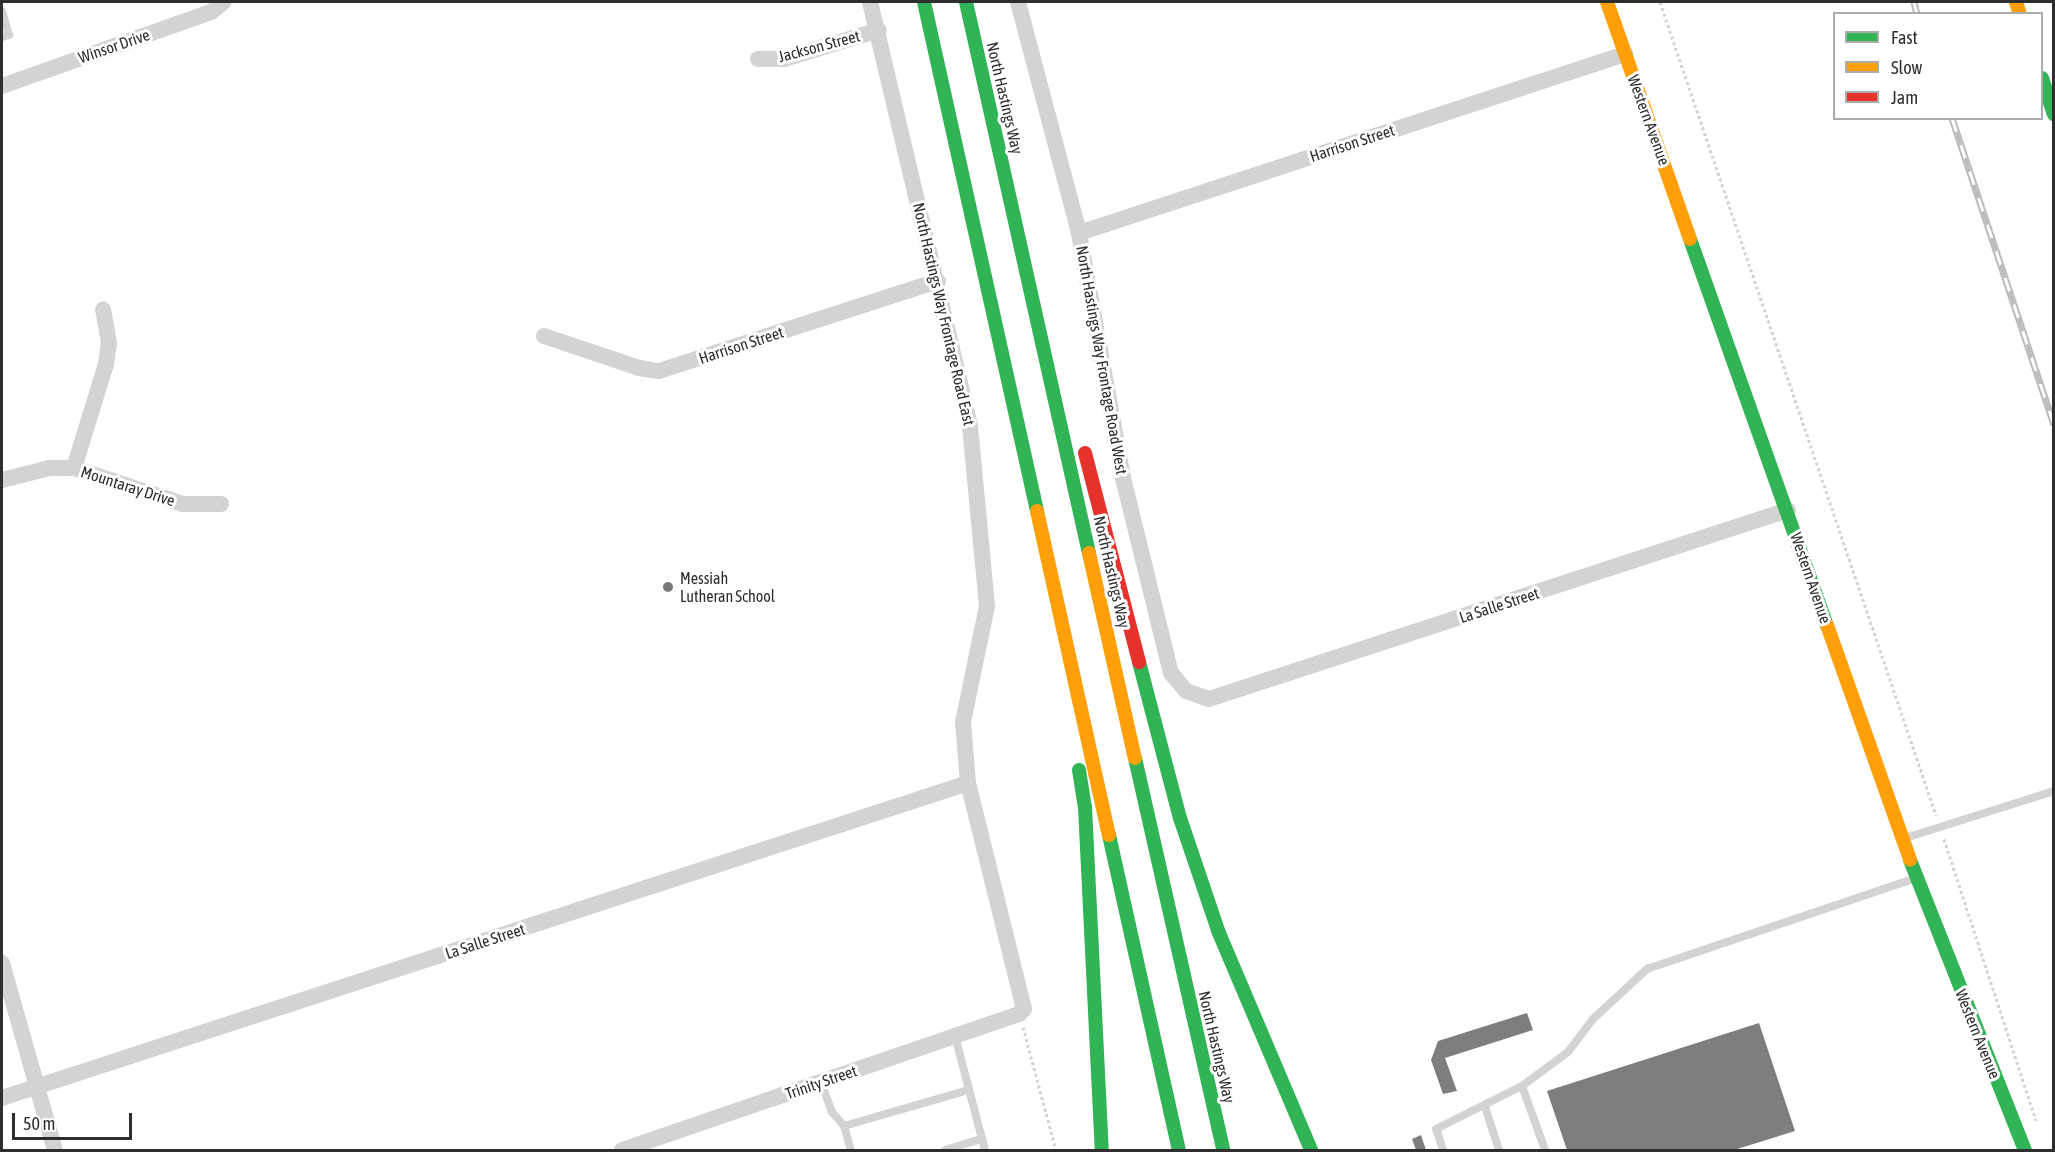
<!DOCTYPE html>
<html>
<head>
<meta charset="utf-8">
<style>
  body { margin:0 }
  #map { position:relative; width:2055px; height:1152px; overflow:hidden; background:#fff; font-family:"Asap Condensed",sans-serif }
  div>[style] { position:absolute }
  .building>* { inset:0; background:#7e7e7e }
  .path>* { height:3px; margin-top:-1.5px; transform-origin:0; background:repeating-linear-gradient(90deg,#d3d3d3 0 3px,transparent 0 6px) }
  .lane>* { height:8px; margin:-4px; padding:0 4px; transform-origin:4px; border-radius:4px; background:#d3d3d3 }
  .street>* { height:16px; margin:-8px; padding:0 8px; transform-origin:8px; border-radius:8px; background:#d3d3d3 }
  .fast>* { height:14px; margin:-7px; padding:0 7px; transform-origin:7px; border-radius:7px; background:#30b455 }
  .slow>* { height:14px; margin:-7px; padding:0 7px; transform-origin:7px; border-radius:7px; background:#ff9f0a }
  .jam>* { height:14px; margin:-7px; padding:0 7px; transform-origin:7px; border-radius:7px; background:#e5322d }
  .rail>* { height:7px; margin-top:-3.5px; transform-origin:0; background:repeating-linear-gradient(90deg,#fff 0 14px,#bababa 0 28px); box-sizing:border-box; border-block:2px solid #bababa }
  .dots>* { width:16px; height:16px; translate:-50% -50%; box-sizing:border-box; border:3px solid #fff; border-radius:50% }
  span { translate:-50% -50%; white-space:nowrap; text-align:center; line-height:1.15; -webkit-text-stroke:6px #fff; paint-order:stroke }
  .street-label { font-size:16px; color:#2e2e2e }
  .poi-label { font-size:16px; color:#2e2e2e }
  .left { translate:0 -50%; text-align:left }
  .frame { position:absolute; inset:0; border:3px solid #2e2e2e; pointer-events:none }
  .legend { position:absolute; left:1833px; top:12px; width:210px; height:108px; box-sizing:border-box; background:#fff; border:2px solid #ababab; margin:0; padding:8px 10px; list-style:none; font-size:18px; color:#2e2e2e }
  .legend li { display:flex; align-items:center; gap:12px; height:30px }
  .legend b { width:30px; border:2px solid #ababab }
  .scale { position:absolute; left:12px; top:1113px; width:120px; height:27px; box-sizing:border-box; border:3px solid #2e2e2e; border-top:0; padding-left:8px; font-size:18px; line-height:21px; white-space:nowrap; color:#2e2e2e; -webkit-text-stroke:4px #fff; paint-order:stroke }
</style>
</head>
<body>
<div id="map">
  <div class="building">
    <div style="clip-path:polygon(1527px 1013px,1533px 1030px,1445px 1058px,1457px 1091px,1443px 1094px,1431px 1060px,1438px 1041px)"></div>
    <div style="clip-path:polygon(1759px 1023px,1795px 1131px,1734px 1150px,1567px 1150px,1547px 1091px)"></div>
    <div style="clip-path:polygon(1421px 1135px,1426px 1150px,1416px 1150px,1412px 1139px)"></div>
  </div>
  <div class="path">
    <div style="left:1660px;top:2px;width:859px;rotate:71.25deg"></div>
    <div style="left:1944px;top:839px;width:296px;rotate:71.9deg"></div>
    <div style="left:1023px;top:1027px;width:127px;rotate:75deg"></div>
  </div>
  <div class="lane">
    <div style="left:2px;top:11px;width:25px;rotate:74deg"></div>
    <div style="left:9px;top:35px;width:7px;rotate:164deg"></div>
    <div style="left:1902px;top:839px;width:159px;rotate:-17.5deg"></div>
    <div style="left:955px;top:1036px;width:118px;rotate:75.3deg"></div>
    <div style="left:821px;top:1082px;width:32px;rotate:70deg"></div>
    <div style="left:832px;top:1112px;width:18px;rotate:49deg"></div>
    <div style="left:844px;top:1126px;width:25px;rotate:74deg"></div>
    <div style="left:1522px;top:1086px;width:68px;rotate:70.2deg"></div>
    <div style="left:1485px;top:1107px;width:45px;rotate:72deg"></div>
    <div style="left:844px;top:1126px;width:130px;rotate:-16.1deg"></div>
    <div style="left:945px;top:1150px;width:39px;rotate:-17deg"></div>
    <div style="left:1443px;top:1150px;width:22px;rotate:-108deg"></div>
    <div style="left:1436px;top:1129px;width:96px;rotate:-26.6deg"></div>
    <div style="left:1522px;top:1086px;width:57px;rotate:-36.5deg"></div>
    <div style="left:1568px;top:1052px;width:41px;rotate:-52.9deg"></div>
    <div style="left:1593px;top:1019px;width:74px;rotate:-42.8deg"></div>
    <div style="left:1647px;top:969px;width:284px;rotate:-18.7deg"></div>
  </div>
  <div class="street">
    <div style="left:1018px;top:2px;width:239px;rotate:75.2deg"></div>
    <div style="left:1079px;top:233px;width:249px;rotate:79.8deg"></div>
    <div style="left:1123px;top:478px;width:201px;rotate:76.2deg"></div>
    <div style="left:1171px;top:673px;width:23px;rotate:50deg"></div>
    <div style="left:1186px;top:691px;width:24px;rotate:19deg"></div>
    <div style="left:1209px;top:699px;width:609px;rotate:-18.08deg"></div>
    <div style="left:758px;top:59px;width:26px"></div>
    <div style="left:784px;top:59px;width:99px;rotate:-17deg"></div>
    <div style="left:2px;top:86px;width:222px;rotate:-19.5deg"></div>
    <div style="left:211px;top:12px;width:16px;rotate:-38deg"></div>
    <div style="left:1079px;top:233px;width:575px;rotate:-18.15deg"></div>
    <div style="left:544px;top:336px;width:100px;rotate:18.6deg"></div>
    <div style="left:639px;top:368px;width:20px;rotate:9deg"></div>
    <div style="left:659px;top:371px;width:293px;rotate:-17.9deg"></div>
    <div style="left:74px;top:468px;width:109px;rotate:-72.9deg"></div>
    <div style="left:106px;top:364px;width:21px;rotate:-82deg"></div>
    <div style="left:109px;top:343px;width:34px;rotate:-100deg"></div>
    <div style="left:2px;top:480px;width:49px;rotate:-14.3deg"></div>
    <div style="left:49px;top:468px;width:25px"></div>
    <div style="left:74px;top:468px;width:115px;rotate:18.3deg"></div>
    <div style="left:183px;top:504px;width:38px"></div>
    <div style="left:2px;top:963px;width:194px;rotate:74.2deg"></div>
    <div style="left:2px;top:1098px;width:1016px;rotate:-18.06deg"></div>
    <div style="left:622px;top:1150px;width:420px;rotate:-18.9deg"></div>
    <div style="left:1019px;top:1014px;width:7px;rotate:-45deg"></div>
    <div style="left:1024px;top:1009px;width:233px;rotate:-103.9deg"></div>
    <div style="left:968px;top:783px;width:61px;rotate:-94.7deg"></div>
    <div style="left:963px;top:722px;width:118px;rotate:-78.3deg"></div>
    <div style="left:987px;top:606px;width:182px;rotate:-95.4deg"></div>
    <div style="left:970px;top:425px;width:435px;rotate:-103.3deg"></div>
  </div>
  <div class="fast">
    <div style="left:924px;top:2px;width:521px;rotate:77.48deg"></div>
    <div style="left:966px;top:2px;width:565px;rotate:77.42deg"></div>
    <div style="left:2042px;top:78px;width:38px;rotate:72deg"></div>
    <div style="left:1690px;top:239px;width:410px;rotate:70.5deg"></div>
    <div style="left:1139px;top:662px;width:161px;rotate:75.3deg"></div>
    <div style="left:1180px;top:818px;width:121px;rotate:71.3deg"></div>
    <div style="left:1219px;top:933px;width:236px;rotate:67deg"></div>
    <div style="left:1135px;top:758px;width:402px;rotate:77.3deg"></div>
    <div style="left:1079px;top:770px;width:37px;rotate:81deg"></div>
    <div style="left:1085px;top:807px;width:343px;rotate:87.2deg"></div>
    <div style="left:1109px;top:835px;width:323px;rotate:77.5deg"></div>
    <div style="left:1910px;top:860px;width:312px;rotate:68.4deg"></div>
  </div>
  <div class="slow">
    <div style="left:1607px;top:2px;width:251px;rotate:70.7deg"></div>
    <div style="left:2016px;top:2px;width:13px;rotate:72deg"></div>
    <div style="left:1037px;top:511px;width:332px;rotate:77.5deg"></div>
    <div style="left:1089px;top:553px;width:210px;rotate:77.4deg"></div>
    <div style="left:1827px;top:625px;width:249px;rotate:70.5deg"></div>
  </div>
  <div class="jam">
    <div style="left:1085px;top:453px;width:216px;rotate:75.5deg"></div>
  </div>
  <div class="rail">
    <div style="left:1914px;top:2px;width:12px;rotate:76deg"></div>
    <div style="left:1952px;top:118px;width:323px;rotate:71.6deg"></div>
  </div>
  <div class="dots">
    <div style="left:668px;top:587px;background:#777"></div>
  </div>
  <div class="street-label">
    <span style="left:114px;top:46px;rotate:-19deg">Winsor Drive</span>
    <span style="left:819px;top:46px;rotate:-15deg">Jackson Street</span>
    <span style="left:1005px;top:98px;rotate:77deg">North Hastings Way</span>
    <span style="left:1649px;top:120px;rotate:70deg">Western Avenue</span>
    <span style="left:1352px;top:143px;rotate:-18deg">Harrison Street</span>
    <span style="left:944px;top:314px;rotate:77deg">North Hastings Way Frontage Road East</span>
    <span style="left:741px;top:345px;rotate:-18deg">Harrison Street</span>
    <span style="left:1102px;top:360px;rotate:80deg">North Hastings Way Frontage Road West</span>
    <span style="left:128px;top:486px;rotate:18deg">Mountaray Drive</span>
    <span style="left:1112px;top:572px;rotate:77deg">North Hastings Way</span>
    <span style="left:1811px;top:578px;rotate:71deg">Western Avenue</span>
    <span style="left:1499px;top:605px;rotate:-18deg">La Salle Street</span>
    <span style="left:485px;top:941px;rotate:-18deg">La Salle Street</span>
    <span style="left:1978px;top:1034px;rotate:68deg">Western Avenue</span>
    <span style="left:1217px;top:1047px;rotate:77deg">North Hastings Way</span>
    <span style="left:821px;top:1082px;rotate:-19deg">Trinity Street</span>
  </div>
  <div class="poi-label">
    <span class="left" style="left:680px;top:587px">Messiah<br>Lutheran School</span>
  </div>
  <div class="frame"></div>
  <ul class="legend">
  <li><b style="height:8px;background:#30b455"></b>Fast</li>
  <li><b style="height:8px;background:#ff9f0a"></b>Slow</li>
  <li><b style="height:8px;background:#e5322d"></b>Jam</li>
  </ul>
  <div class="scale">50 m</div>
</div>
</body>
</html>
